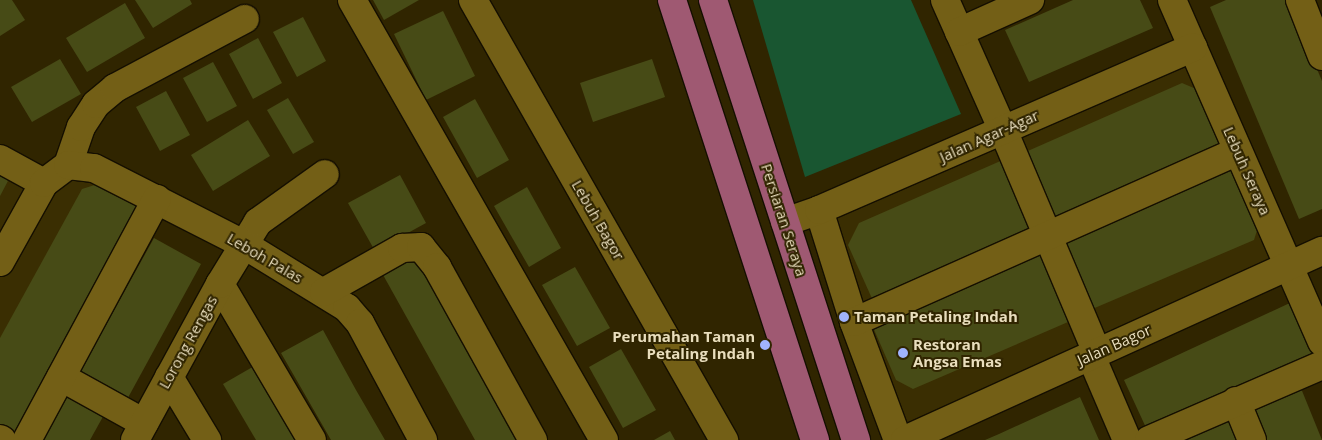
<!DOCTYPE html>
<html>
<head>
<meta charset="utf-8">
<style>
  body { margin:0 }
  #map { position:relative; width:1322px; height:440px; overflow:hidden; background:#302500; font-family:"Open Sans",sans-serif }
  div>[style] { position:absolute }
  .built>* { inset:0; background:#3a2e02 }
  .green>* { inset:0; background:#195631 }
  .building>* { inset:0; background:#474b16 }
  .roads { filter:drop-shadow(1px 0 #150f00) drop-shadow(-1px 0 #150f00) drop-shadow(0 1px #150f00) drop-shadow(0 -1px #150f00) }
  .minor>* { height:28px; margin:-14px; padding:0 14px; transform-origin:14px; border-radius:14px; background:#735f16 }
  .major>* { height:28px; margin:-14px; padding:0 14px; transform-origin:14px; border-radius:14px; background:#9f5972 }
  .dots>* { width:14px; height:14px; translate:-50% -50%; box-sizing:border-box; border:2px solid #302500; border-radius:50% }
  span { translate:-50% -50%; white-space:nowrap; text-align:center; line-height:1.15; -webkit-text-stroke:4px #302500; paint-order:stroke }
  .street-label { font-size:15px; color:#e9debd }
  .poi-label { font-size:15px; color:#e9debd; font-weight:700 }
  .left { translate:0 -50%; text-align:left }
  .right { translate:-100% -50%; text-align:right }
</style>
</head>
<body>
<div id="map">
  <div class="built">
    <div style="clip-path:polygon(1190px 58px,1277px 261px,903px 429px,830px 216px)"></div>
    <div style="clip-path:polygon(0 167px,71px 174px,149px 204px,0 440px)"></div>
  </div>
  <div class="green">
    <div style="clip-path:polygon(753px 0,911px 0,961px 114px,805px 177px)"></div>
  </div>
  <div class="building">
    <div style="clip-path:polygon(0 0,12px 0,25px 20px,0 36px)"></div>
    <div style="clip-path:polygon(135px 0,190px 0,192px 4px,153px 28px)"></div>
    <div style="clip-path:polygon(373px 0,419px 0,384px 20px)"></div>
    <div style="clip-path:polygon(1073px 0,1140px 0,1153px 28px,1029px 82px,1005px 30px)"></div>
    <div style="clip-path:polygon(1226px 0,1288px 0,1322px 81px,1322px 209px,1299px 219px,1210px 7px)"></div>
    <div style="clip-path:polygon(125px 3px,145px 38px,87px 72px,66px 38px)"></div>
    <div style="clip-path:polygon(443px 11px,475px 76px,426px 100px,394px 34px)"></div>
    <div style="clip-path:polygon(303px 17px,326px 61px,297px 77px,273px 32px)"></div>
    <div style="clip-path:polygon(258px 38px,282px 83px,253px 99px,229px 54px)"></div>
    <div style="clip-path:polygon(60px 59px,81px 94px,32px 122px,11px 87px)"></div>
    <div style="clip-path:polygon(652px 59px,665px 97px,593px 122px,580px 83px)"></div>
    <div style="clip-path:polygon(213px 62px,237px 106px,207px 122px,183px 78px)"></div>
    <div style="clip-path:polygon(1182px 83px,1201px 91px,1226px 147px,1053px 224px,1021px 154px)"></div>
    <div style="clip-path:polygon(166px 91px,190px 135px,160px 151px,136px 107px)"></div>
    <div style="clip-path:polygon(288px 98px,314px 142px,293px 154px,267px 110px)"></div>
    <div style="clip-path:polygon(475px 99px,509px 160px,477px 178px,443px 117px)"></div>
    <div style="clip-path:polygon(248px 120px,270px 156px,213px 191px,191px 155px)"></div>
    <div style="clip-path:polygon(1005px 159px,1038px 232px,874px 303px,848px 245px,859px 223px)"></div>
    <div style="clip-path:polygon(0 166px,8px 181px,0 196px)"></div>
    <div style="clip-path:polygon(1235px 169px,1259px 224px,1254px 240px,1090px 310px,1061px 243px)"></div>
    <div style="clip-path:polygon(400px 175px,426px 223px,375px 251px,348px 203px)"></div>
    <div style="clip-path:polygon(104px 182px,147px 208px,19px 440px,0 430px,0 338px,82px 189px)"></div>
    <div style="clip-path:polygon(527px 187px,561px 248px,529px 267px,494px 206px)"></div>
    <div style="clip-path:polygon(154px 238px,201px 264px,124px 405px,76px 379px)"></div>
    <div style="clip-path:polygon(1045px 250px,1075px 319px,913px 389px,896px 380px,872px 325px)"></div>
    <div style="clip-path:polygon(420px 252px,525px 440px,475px 440px,382px 273px)"></div>
    <div style="clip-path:polygon(575px 267px,610px 328px,577px 346px,542px 285px)"></div>
    <div style="clip-path:polygon(1292px 302px,1317px 353px,1148px 432px,1124px 380px)"></div>
    <div style="clip-path:polygon(323px 330px,356px 390px,385px 440px,331px 440px,304px 393px,281px 353px)"></div>
    <div style="clip-path:polygon(621px 349px,656px 410px,623px 428px,589px 367px)"></div>
    <div style="clip-path:polygon(263px 361px,309px 440px,256px 440px,223px 384px)"></div>
    <div style="clip-path:polygon(1298px 381px,1322px 440px,1263px 440px,1247px 403px)"></div>
    <div style="clip-path:polygon(67px 393px,105px 413px,90px 440px,42px 440px)"></div>
    <div style="clip-path:polygon(1080px 397px,1099px 440px,985px 440px,999px 434px)"></div>
    <div style="clip-path:polygon(1233px 409px,1246px 440px,1185px 440px,1181px 431px)"></div>
    <div style="clip-path:polygon(670px 431px,675px 440px,654px 440px)"></div>
  </div>
  <div class="roads">
    <div class="minor">
      <div style="left:352px;top:0;width:507px;rotate:60.2deg"></div>
      <div style="left:473px;top:0;width:507px;rotate:60.3deg"></div>
      <div style="left:945px;top:0;width:142px;rotate:66deg"></div>
      <div style="left:1003px;top:130px;width:242px;rotate:67.1deg"></div>
      <div style="left:1172px;top:0;width:373px;rotate:66.3deg"></div>
      <div style="left:1300px;top:0;width:60px;rotate:68.6deg"></div>
      <div style="left:959px;top:32px;width:78px;rotate:-24.3deg"></div>
      <div style="left:0;top:159px;width:50px;rotate:28.6deg"></div>
      <div style="left:68px;top:165px;width:40px;rotate:-71.1deg"></div>
      <div style="left:81px;top:127px;width:27px;rotate:-57deg"></div>
      <div style="left:96px;top:104px;width:25px;rotate:-40deg"></div>
      <div style="left:115px;top:88px;width:147px;rotate:-28deg"></div>
      <div style="left:819px;top:210px;width:117px;rotate:72.6deg"></div>
      <div style="left:854px;top:322px;width:126px;rotate:69.6deg"></div>
      <div style="left:785px;top:222px;width:36px;rotate:-19deg"></div>
      <div style="left:819px;top:210px;width:408px;rotate:-23.5deg"></div>
      <div style="left:0;top:262px;width:90px;rotate:-60.9deg"></div>
      <div style="left:44px;top:183px;width:30px;rotate:-37deg"></div>
      <div style="left:68px;top:165px;width:26px;rotate:7deg"></div>
      <div style="left:94px;top:168px;width:167px;rotate:27deg"></div>
      <div style="left:243px;top:244px;width:122px;rotate:31.6deg"></div>
      <div style="left:347px;top:308px;width:20px;rotate:49deg"></div>
      <div style="left:360px;top:323px;width:133px;rotate:61.7deg"></div>
      <div style="left:220px;top:284px;width:181px;rotate:59.5deg"></div>
      <div style="left:324px;top:292px;width:90px;rotate:-29.4deg"></div>
      <div style="left:402px;top:248px;width:19px;rotate:-3deg"></div>
      <div style="left:421px;top:247px;width:26px;rotate:51deg"></div>
      <div style="left:437px;top:267px;width:198px;rotate:61deg"></div>
      <div style="left:854px;top:322px;width:420px;rotate:-24deg"></div>
      <div style="left:1091px;top:356px;width:91px;rotate:66.8deg"></div>
      <div style="left:61px;top:377px;width:95px;rotate:29deg"></div>
      <div style="left:169px;top:377px;width:74px;rotate:58.9deg"></div>
      <div style="left:1236px;top:401px;width:42px;rotate:67.7deg"></div>
      <div style="left:0;top:439px;width:2px;rotate:27deg"></div>
      <div style="left:27px;top:440px;width:274px;rotate:-61.7deg"></div>
      <div style="left:135px;top:440px;width:178px;rotate:-61.4deg"></div>
      <div style="left:220px;top:284px;width:73px;rotate:-58.5deg"></div>
      <div style="left:258px;top:222px;width:82px;rotate:-35.6deg"></div>
      <div style="left:905px;top:440px;width:458px;rotate:-24.4deg"></div>
      <div style="left:1149px;top:440px;width:189px;rotate:-23.4deg"></div>
    </div>
    <div class="major">
      <div style="left:672px;top:0;width:463px;rotate:72deg"></div>
      <div style="left:713px;top:0;width:463px;rotate:72deg"></div>
    </div>
  </div>
  <div class="dots">
    <div style="left:844px;top:317px;background:#a0b3fd"></div>
    <div style="left:765px;top:345px;background:#a0b3fd"></div>
    <div style="left:903px;top:353px;background:#a0b3fd"></div>
  </div>
  <div class="street-label">
    <span style="left:989px;top:136px;rotate:-24deg">Jalan Agar-Agar</span>
    <span style="left:1247px;top:171px;rotate:66deg">Lebuh Seraya</span>
    <span style="left:598px;top:220px;rotate:60deg">Lebuh Bagor</span>
    <span style="left:784px;top:220px;rotate:72deg">Persiaran Seraya</span>
    <span style="left:265px;top:258px;rotate:30deg">Leboh Palas</span>
    <span style="left:188px;top:342px;rotate:-61deg">Lorong Rengas</span>
    <span style="left:1114px;top:345px;rotate:-24deg">Jalan Bagor</span>
  </div>
  <div class="poi-label">
    <span class="left" style="left:854px;top:317px">Taman Petaling Indah</span>
    <span class="right" style="left:755px;top:345px">Perumahan Taman<br>Petaling Indah</span>
    <span class="left" style="left:913px;top:353px">Restoran<br>Angsa Emas</span>
  </div>
</div>
</body>
</html>
